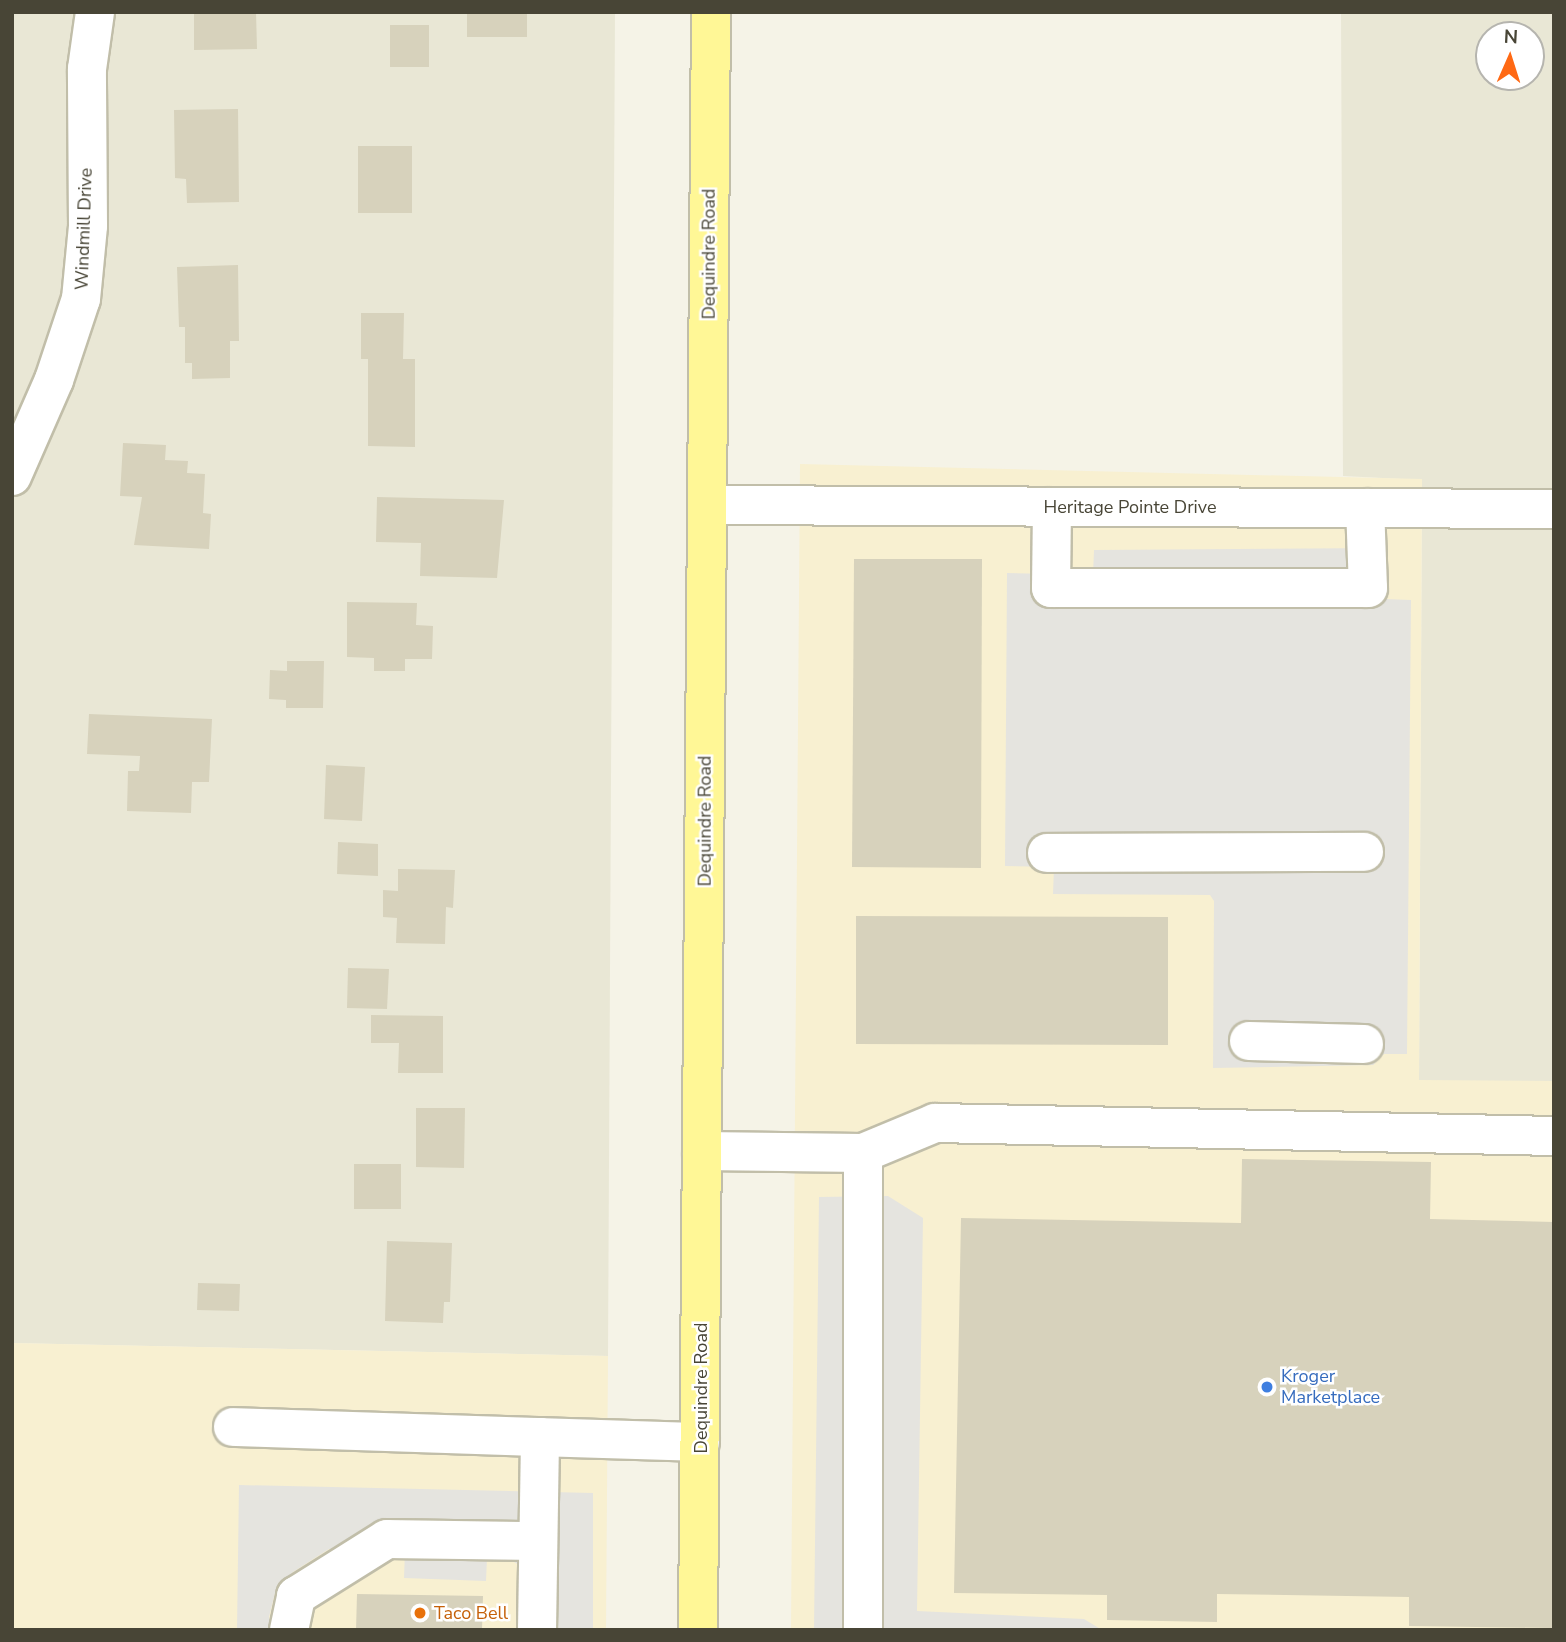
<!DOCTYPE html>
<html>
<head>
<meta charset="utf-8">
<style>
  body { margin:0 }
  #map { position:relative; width:1566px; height:1642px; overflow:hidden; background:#f5f3e7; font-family:"Nunito Sans",sans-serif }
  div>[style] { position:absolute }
  .residential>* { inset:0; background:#e9e7d5 }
  .commercial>* { inset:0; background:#f8f0d1 }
  .parking>* { inset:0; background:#e5e4df }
  .building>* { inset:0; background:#d7d2bc }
  .roads { filter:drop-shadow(2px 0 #c1bea9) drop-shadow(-2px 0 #c1bea9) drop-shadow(0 2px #c1bea9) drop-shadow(0 -2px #c1bea9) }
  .minor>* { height:38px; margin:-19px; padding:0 19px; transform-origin:19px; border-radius:19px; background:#fff }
  .major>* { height:38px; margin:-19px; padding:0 19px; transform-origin:19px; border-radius:19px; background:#fff796 }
  .dots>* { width:19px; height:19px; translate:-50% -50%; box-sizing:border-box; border:4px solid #fff; border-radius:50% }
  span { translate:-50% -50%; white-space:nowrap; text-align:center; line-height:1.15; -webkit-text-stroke:5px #fff; paint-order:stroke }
  .street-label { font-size:18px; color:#484536 }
  .shop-label { font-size:18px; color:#366cbe }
  .left { translate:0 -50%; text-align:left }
  .food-label { font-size:18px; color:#c56008 }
  .frame { position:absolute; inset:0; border:14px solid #484536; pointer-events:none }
  .north { position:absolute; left:1475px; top:21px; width:70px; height:70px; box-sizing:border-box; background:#fff; border:2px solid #b6b5af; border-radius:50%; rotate:3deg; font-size:19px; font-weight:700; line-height:28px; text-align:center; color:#484536 }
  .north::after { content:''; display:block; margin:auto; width:24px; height:32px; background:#ff6914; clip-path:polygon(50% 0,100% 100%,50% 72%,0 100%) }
</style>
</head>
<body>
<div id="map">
  <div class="residential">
    <div style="clip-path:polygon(12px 12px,615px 12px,608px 1356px,12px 1343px)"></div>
    <div style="clip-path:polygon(evenodd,1341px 12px,1554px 12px,1554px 1081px,1419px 1081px,1422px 480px,1343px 476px,1341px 12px,1489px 35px,1531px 35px,1531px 77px,1489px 77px,1489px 35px)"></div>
  </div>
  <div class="commercial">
    <div style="clip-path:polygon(800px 464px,1422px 479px,1419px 1080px,1554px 1081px,1554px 1630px,791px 1630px)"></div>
    <div style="clip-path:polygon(12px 1343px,608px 1356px,606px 1630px,12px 1630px)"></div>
  </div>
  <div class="parking">
    <div style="clip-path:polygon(1384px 548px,1384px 599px,1411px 600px,1407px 1054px,1384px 1054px,1373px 1065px,1213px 1068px,1214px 901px,1210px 895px,1053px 894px,1054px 867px,1005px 866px,1007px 573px,1093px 575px,1094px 550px)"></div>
    <div style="clip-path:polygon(888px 1196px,923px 1218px,917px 1611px,1084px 1619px,1102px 1630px,814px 1630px,819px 1197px)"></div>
    <div style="clip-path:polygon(239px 1485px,593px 1493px,593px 1630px,518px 1630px,519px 1565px,506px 1557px,487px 1558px,486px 1581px,404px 1578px,405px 1550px,329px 1549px,293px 1572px,275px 1593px,269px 1617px,273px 1630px,237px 1630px)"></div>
  </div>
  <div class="building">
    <div style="clip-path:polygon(194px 12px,256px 12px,257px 49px,194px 50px)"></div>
    <div style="clip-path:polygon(467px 12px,527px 12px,527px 37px,467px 37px)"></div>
    <div style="clip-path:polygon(390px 25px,429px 25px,429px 67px,390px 67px)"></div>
    <div style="clip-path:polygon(238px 109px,239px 202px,187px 203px,186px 179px,175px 178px,174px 110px)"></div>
    <div style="clip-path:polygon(358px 146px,412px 146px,412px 213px,358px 213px)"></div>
    <div style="clip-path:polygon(238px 265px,239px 341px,230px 341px,230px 378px,192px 379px,192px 363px,185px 363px,185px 327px,179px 327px,177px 267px)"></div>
    <div style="clip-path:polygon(361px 313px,404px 313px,403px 359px,415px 359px,415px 447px,368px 446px,368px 359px,361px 359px)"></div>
    <div style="clip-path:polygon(123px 443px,166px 445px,165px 460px,188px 461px,187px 473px,205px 474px,203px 513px,211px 514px,209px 549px,134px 545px,142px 497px,120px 496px)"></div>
    <div style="clip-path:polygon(377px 497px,504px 500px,497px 578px,420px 576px,421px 543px,376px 542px)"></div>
    <div style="clip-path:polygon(854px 559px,982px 559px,981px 868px,852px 867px)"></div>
    <div style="clip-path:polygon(347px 602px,417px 603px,416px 625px,433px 626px,432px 659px,405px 659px,405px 671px,374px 671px,374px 658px,347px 657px)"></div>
    <div style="clip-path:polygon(287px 661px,324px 661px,323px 708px,286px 708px,286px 700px,269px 699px,270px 670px,287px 671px)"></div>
    <div style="clip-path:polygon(89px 714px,212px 719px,209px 782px,192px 782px,191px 813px,127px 811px,128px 771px,139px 771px,140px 756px,87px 754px)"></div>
    <div style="clip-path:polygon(326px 765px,365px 767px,362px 821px,324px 819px)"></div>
    <div style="clip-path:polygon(338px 842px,378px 844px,378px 876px,337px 874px)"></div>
    <div style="clip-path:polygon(398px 869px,455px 870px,453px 908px,446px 907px,445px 944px,396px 943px,397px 918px,383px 917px,383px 890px,398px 891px)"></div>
    <div style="clip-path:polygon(856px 916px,1168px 917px,1168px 1045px,856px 1044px)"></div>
    <div style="clip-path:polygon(348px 968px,389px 969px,387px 1009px,347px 1008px)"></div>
    <div style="clip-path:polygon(371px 1015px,443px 1016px,443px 1073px,398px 1073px,399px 1043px,371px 1043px)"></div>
    <div style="clip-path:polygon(416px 1108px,465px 1108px,464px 1168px,416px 1167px)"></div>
    <div style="clip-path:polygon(1242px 1159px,1431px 1162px,1430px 1219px,1554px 1222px,1552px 1628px,1409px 1626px,1409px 1597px,1217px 1594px,1217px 1622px,1107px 1620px,1107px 1595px,954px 1593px,961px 1218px,1241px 1223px)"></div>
    <div style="clip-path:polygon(354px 1164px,401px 1164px,401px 1209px,354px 1209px)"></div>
    <div style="clip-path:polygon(387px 1241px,452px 1243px,450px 1302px,444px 1302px,443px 1323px,385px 1321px)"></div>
    <div style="clip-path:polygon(198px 1283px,240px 1284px,239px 1311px,197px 1310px)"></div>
    <div style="clip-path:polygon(357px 1594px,483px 1596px,482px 1630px,356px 1630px)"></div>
  </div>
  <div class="roads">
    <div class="minor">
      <div style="left:12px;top:476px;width:105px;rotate:-66.4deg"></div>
      <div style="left:54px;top:380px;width:85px;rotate:-71.6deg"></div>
      <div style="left:81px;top:299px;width:73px;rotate:-84.5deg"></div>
      <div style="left:88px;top:226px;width:157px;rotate:-90.4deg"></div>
      <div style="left:87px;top:69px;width:58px;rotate:-82deg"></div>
      <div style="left:707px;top:505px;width:847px;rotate:0.27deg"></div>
      <div style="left:1052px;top:507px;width:81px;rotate:90.7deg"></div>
      <div style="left:1051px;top:588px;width:317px"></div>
      <div style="left:1368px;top:588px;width:80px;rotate:-92.1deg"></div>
      <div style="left:1047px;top:853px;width:317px;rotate:-0.2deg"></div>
      <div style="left:1249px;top:1041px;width:115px;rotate:1.5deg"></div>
      <div style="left:702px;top:1151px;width:161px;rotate:0.7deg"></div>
      <div style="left:863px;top:1153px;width:477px;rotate:90deg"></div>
      <div style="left:863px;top:1153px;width:78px;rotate:-22.6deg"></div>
      <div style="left:935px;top:1123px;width:619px;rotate:1.2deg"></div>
      <div style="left:233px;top:1427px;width:307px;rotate:1.9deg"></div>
      <div style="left:289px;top:1630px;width:35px;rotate:-78deg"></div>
      <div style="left:296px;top:1596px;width:107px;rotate:-32.1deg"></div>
      <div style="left:387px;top:1539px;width:151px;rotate:0.8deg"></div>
      <div style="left:537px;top:1630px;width:193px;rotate:-89.1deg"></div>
      <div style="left:540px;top:1437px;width:160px;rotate:1.8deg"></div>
    </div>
    <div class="major">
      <div style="left:698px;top:1630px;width:1618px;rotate:-89.54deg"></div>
    </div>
  </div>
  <div class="dots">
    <div style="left:1267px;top:1387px;background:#3f7fe0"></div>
    <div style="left:420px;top:1613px;background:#e8710a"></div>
  </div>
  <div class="street-label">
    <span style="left:84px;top:229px;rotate:-88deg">Windmill Drive</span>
    <span style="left:709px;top:254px;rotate:-90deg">Dequindre Road</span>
    <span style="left:1130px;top:507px">Heritage Pointe Drive</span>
    <span style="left:705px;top:821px;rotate:-90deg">Dequindre Road</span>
    <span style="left:701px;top:1388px;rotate:-90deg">Dequindre Road</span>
  </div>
  <div class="shop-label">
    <span class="left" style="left:1281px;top:1387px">Kroger<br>Marketplace</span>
  </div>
  <div class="food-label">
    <span class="left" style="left:434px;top:1613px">Taco Bell</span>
  </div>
  <div class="frame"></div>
  <div class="north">N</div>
</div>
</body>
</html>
